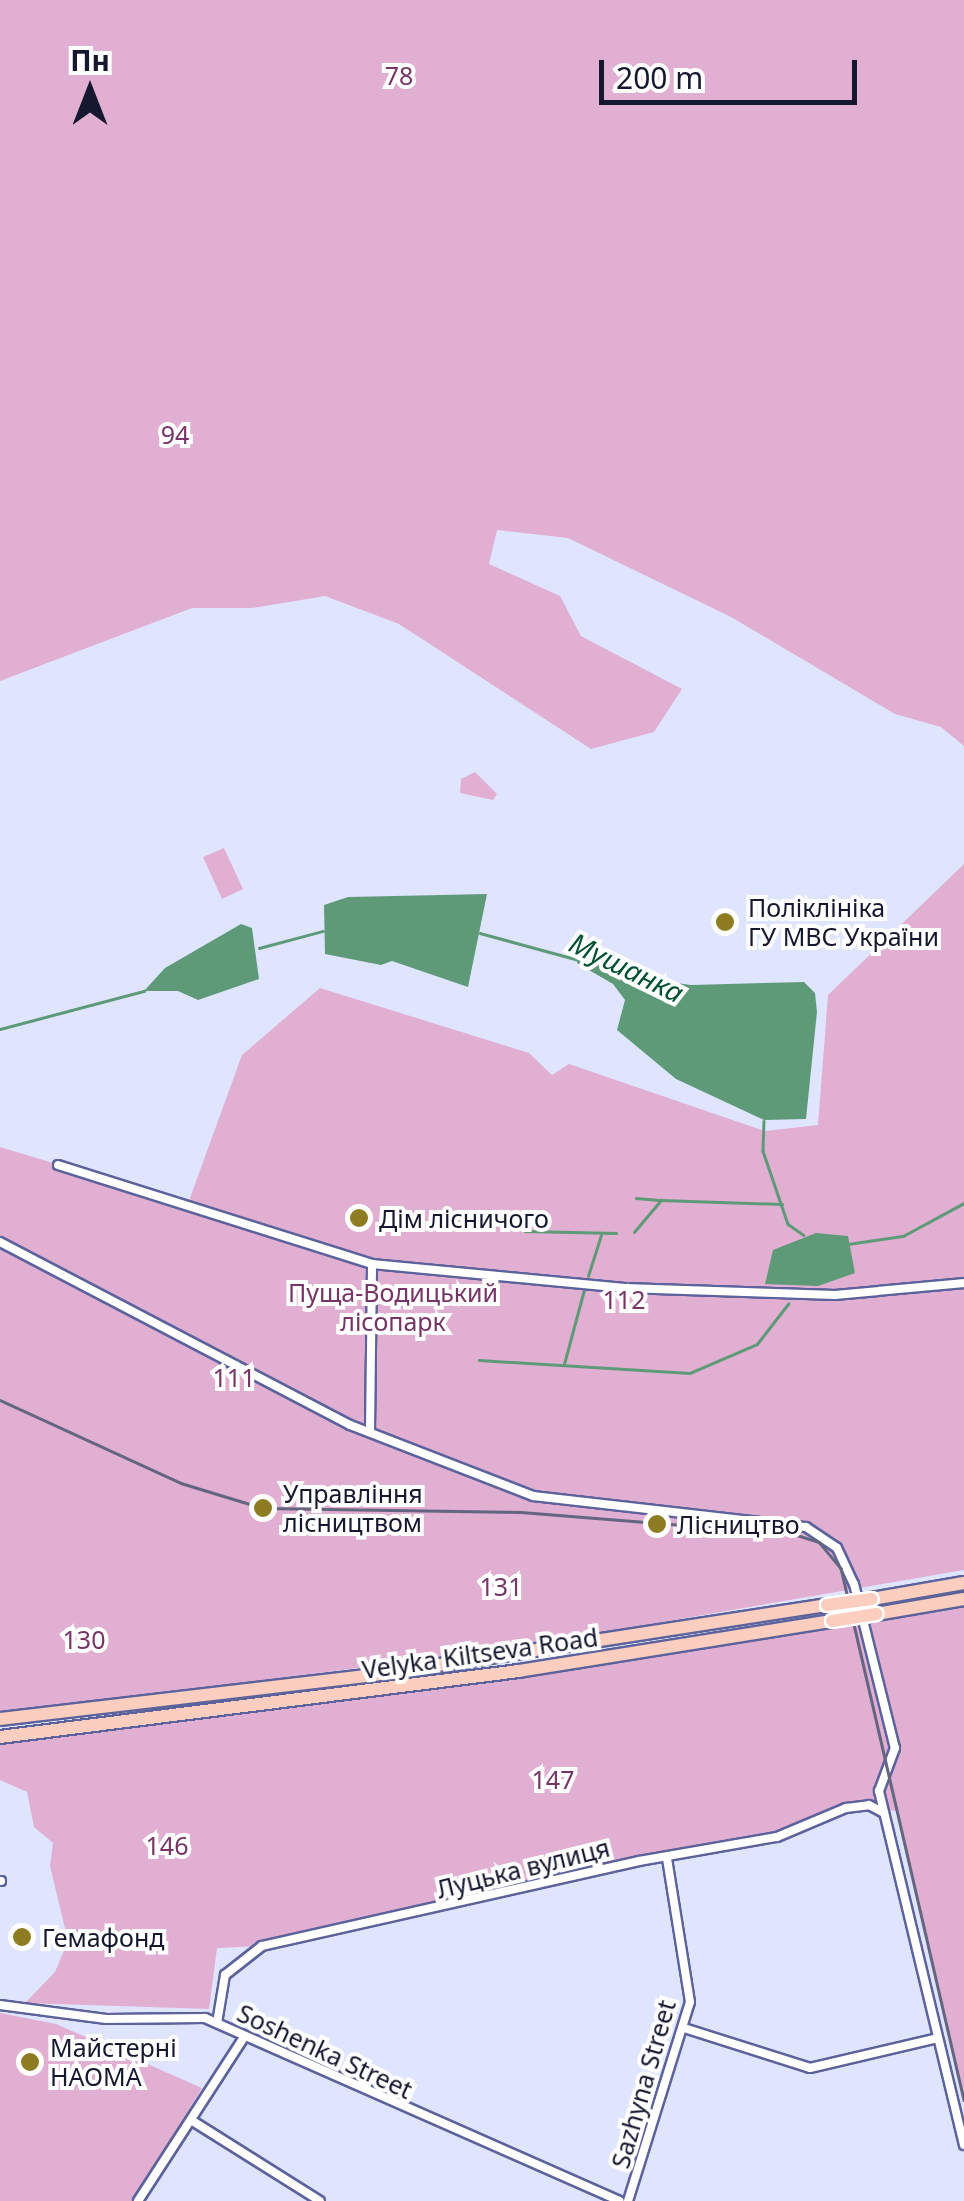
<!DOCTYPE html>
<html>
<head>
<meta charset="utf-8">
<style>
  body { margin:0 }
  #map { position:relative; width:964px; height:2201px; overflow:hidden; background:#e0e5ff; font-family:"Noto Sans",sans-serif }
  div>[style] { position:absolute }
  .green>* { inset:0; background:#e0afd1 }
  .water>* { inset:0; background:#5e9a78 }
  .stream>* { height:2.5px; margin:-1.25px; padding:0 1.25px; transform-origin:1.25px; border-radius:1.25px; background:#5e9a78 }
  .roads { filter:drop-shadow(2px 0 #5c629b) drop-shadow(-2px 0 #5c629b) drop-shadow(0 2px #5c629b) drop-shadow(0 -2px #5c629b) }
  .minor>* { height:8px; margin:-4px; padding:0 4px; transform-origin:4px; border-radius:4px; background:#fff }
  .primary>* { height:12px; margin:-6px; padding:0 6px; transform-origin:6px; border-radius:6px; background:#fbcebf }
  .tram>* { height:2.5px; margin:-1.25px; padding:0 1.25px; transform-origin:1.25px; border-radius:1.25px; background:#63667e }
  .bridges { filter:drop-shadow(2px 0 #fff) drop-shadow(-2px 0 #fff) drop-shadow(0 2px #fff) drop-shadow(0 -2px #fff) }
  .primary-bridge>* { height:12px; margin:-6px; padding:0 6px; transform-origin:6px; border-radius:6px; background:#fbcebf }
  .dots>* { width:28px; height:28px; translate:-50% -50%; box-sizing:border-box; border:5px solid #fff; border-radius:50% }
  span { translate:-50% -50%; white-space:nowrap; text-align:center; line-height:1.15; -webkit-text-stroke:8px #fff; paint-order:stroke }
  .park-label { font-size:25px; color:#763566 }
  .poi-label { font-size:25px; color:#16182f }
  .left { translate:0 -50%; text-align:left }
  .street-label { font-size:25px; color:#16182f }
  .water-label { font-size:28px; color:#005130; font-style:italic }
  .north { position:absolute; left:40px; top:40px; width:100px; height:100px; -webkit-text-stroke:8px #fff; paint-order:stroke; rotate:0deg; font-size:28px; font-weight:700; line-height:40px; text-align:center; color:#16182f }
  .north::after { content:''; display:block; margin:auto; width:35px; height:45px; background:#16182f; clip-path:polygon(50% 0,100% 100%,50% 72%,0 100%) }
  .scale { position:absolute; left:599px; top:60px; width:258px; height:45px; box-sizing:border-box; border:5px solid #16182f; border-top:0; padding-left:12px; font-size:30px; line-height:35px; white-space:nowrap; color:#16182f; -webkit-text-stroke:8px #fff; paint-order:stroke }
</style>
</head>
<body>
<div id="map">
  <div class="green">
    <div style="clip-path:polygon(0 0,964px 0,964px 746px,941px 727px,895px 714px,731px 617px,568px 538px,497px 530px,489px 564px,560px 596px,581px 636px,682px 689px,654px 732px,591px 749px,399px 624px,325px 596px,252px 608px,192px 608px,0 681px)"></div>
    <div style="clip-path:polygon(475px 772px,497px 794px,493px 800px,460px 793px,461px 779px)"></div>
    <div style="clip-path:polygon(224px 848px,243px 889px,222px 899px,203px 857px)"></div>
    <div style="clip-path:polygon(964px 864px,964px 1570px,506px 1649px,0 1714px,0 1147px,53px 1163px,62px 1159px,89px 1175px,187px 1206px,242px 1055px,320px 988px,529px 1053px,552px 1075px,569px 1064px,765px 1131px,818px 1125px,828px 995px)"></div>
    <div style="clip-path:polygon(964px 1599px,964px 2100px,897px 1811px,859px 1806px,805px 1828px,262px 1946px,217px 1948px,209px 2009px,25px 2003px,55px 1972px,68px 1941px,50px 1866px,53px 1843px,34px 1827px,27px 1792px,0 1780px,0 1737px,224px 1711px)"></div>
    <div style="clip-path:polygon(0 2013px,56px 2024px,202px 2088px,134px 2201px,0 2201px)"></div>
  </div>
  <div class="water">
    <div style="clip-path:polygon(487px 894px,468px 987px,392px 961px,381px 965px,325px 954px,324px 905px,348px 897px)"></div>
    <div style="clip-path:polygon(241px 924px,252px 928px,259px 979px,198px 1000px,178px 991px,144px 991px,165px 968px)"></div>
    <div style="clip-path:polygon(580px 955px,624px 976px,691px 985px,804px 982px,815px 993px,817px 1012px,806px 1119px,764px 1120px,676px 1079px,617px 1030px,625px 1000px,613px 984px,577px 963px)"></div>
    <div style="clip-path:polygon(816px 1233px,848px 1236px,855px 1273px,818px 1286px,765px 1284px,773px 1250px)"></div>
  </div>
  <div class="stream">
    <div style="left:480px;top:933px;width:103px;rotate:15.3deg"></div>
    <div style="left:259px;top:948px;width:66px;rotate:-14.9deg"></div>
    <div style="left:0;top:1029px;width:149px;rotate:-14.8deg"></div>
    <div style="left:764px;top:1121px;width:30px;rotate:92deg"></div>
    <div style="left:763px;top:1151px;width:77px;rotate:71.1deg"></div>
    <div style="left:788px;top:1224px;width:19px;rotate:35deg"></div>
    <div style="left:636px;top:1198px;width:23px;rotate:5deg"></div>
    <div style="left:525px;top:1231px;width:91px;rotate:1.3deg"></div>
    <div style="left:634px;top:1232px;width:42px;rotate:-49.8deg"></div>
    <div style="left:661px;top:1200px;width:121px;rotate:1.9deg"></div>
    <div style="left:848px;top:1244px;width:56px;rotate:-8.3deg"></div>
    <div style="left:903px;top:1236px;width:69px;rotate:-28.4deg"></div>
    <div style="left:588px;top:1276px;width:43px;rotate:-72.4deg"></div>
    <div style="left:479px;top:1360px;width:211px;rotate:3.5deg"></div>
    <div style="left:690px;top:1373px;width:73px;rotate:-23.4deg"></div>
    <div style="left:757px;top:1344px;width:51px;rotate:-52.2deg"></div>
    <div style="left:564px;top:1364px;width:77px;rotate:-74.9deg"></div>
  </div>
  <div class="roads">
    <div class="minor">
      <div style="left:58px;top:1165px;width:329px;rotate:17.5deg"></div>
      <div style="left:372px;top:1264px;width:254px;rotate:5.4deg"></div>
      <div style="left:625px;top:1288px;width:210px;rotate:1.9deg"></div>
      <div style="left:835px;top:1295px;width:130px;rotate:-5.3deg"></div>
      <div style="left:0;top:1242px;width:395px;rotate:27.6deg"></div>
      <div style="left:350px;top:1425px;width:196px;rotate:21.2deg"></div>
      <div style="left:533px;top:1496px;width:275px;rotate:6.5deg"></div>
      <div style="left:806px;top:1527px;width:37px;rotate:34deg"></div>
      <div style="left:837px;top:1548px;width:40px;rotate:65deg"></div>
      <div style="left:854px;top:1584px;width:169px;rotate:76deg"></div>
      <div style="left:895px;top:1748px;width:46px;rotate:110.4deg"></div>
      <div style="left:879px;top:1791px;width:364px;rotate:76.5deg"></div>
      <div style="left:370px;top:1431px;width:167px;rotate:-89.3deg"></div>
      <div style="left:0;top:1881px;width:1px"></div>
      <div style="left:0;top:2005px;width:107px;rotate:7.5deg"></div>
      <div style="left:106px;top:2019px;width:99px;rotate:-0.6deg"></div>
      <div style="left:205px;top:2018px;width:453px;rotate:23.8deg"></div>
      <div style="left:217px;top:2023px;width:49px;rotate:-80.5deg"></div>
      <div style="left:225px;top:1975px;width:47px;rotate:-38.1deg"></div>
      <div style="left:262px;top:1946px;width:386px;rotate:-12.7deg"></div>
      <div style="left:639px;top:1861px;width:140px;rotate:-9.9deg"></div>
      <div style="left:777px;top:1837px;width:75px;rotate:-22.8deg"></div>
      <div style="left:846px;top:1808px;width:23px;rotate:-7deg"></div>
      <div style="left:869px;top:1805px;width:17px;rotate:28deg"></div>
      <div style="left:684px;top:2028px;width:132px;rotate:17.6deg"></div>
      <div style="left:810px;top:2068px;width:131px;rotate:-13.2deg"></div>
      <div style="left:191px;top:2120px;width:152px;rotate:32.1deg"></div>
      <div style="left:138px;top:2201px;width:193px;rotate:-57.1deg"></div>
      <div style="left:628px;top:2201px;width:208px;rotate:-72.7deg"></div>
      <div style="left:690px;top:2002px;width:145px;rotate:-99.1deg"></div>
    </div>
    <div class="primary">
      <div style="left:872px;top:1599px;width:93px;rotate:-9.9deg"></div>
      <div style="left:876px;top:1614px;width:89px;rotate:-9.7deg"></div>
      <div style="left:0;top:1719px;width:371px;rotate:-6.7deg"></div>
      <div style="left:368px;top:1676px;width:464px;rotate:-8.8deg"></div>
      <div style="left:0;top:1737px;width:523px;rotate:-7.25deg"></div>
      <div style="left:519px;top:1671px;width:317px;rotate:-9.1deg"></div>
    </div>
  </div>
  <div class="tram">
    <div style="left:0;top:1400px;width:199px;rotate:24.6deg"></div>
    <div style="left:181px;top:1483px;width:86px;rotate:17deg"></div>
    <div style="left:263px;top:1508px;width:258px;rotate:0.9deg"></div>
    <div style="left:521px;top:1512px;width:274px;rotate:4.6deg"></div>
    <div style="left:794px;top:1534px;width:26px;rotate:18deg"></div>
    <div style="left:819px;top:1542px;width:34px;rotate:50deg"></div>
    <div style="left:841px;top:1568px;width:546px;rotate:76.98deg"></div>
  </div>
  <div class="bridges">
    <div class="primary-bridge">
      <div style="left:827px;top:1605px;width:45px;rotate:-7.6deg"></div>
      <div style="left:832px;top:1621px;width:45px;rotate:-9deg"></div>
    </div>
  </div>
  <div class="dots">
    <div style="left:725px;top:922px;background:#8d7c22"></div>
    <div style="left:359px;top:1218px;background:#8d7c22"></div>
    <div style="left:263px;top:1508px;background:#8d7c22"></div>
    <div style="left:657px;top:1524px;background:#8d7c22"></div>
    <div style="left:22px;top:1937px;background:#8d7c22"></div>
    <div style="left:30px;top:2062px;background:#8d7c22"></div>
  </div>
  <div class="park-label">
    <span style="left:399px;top:75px">78</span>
    <span style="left:175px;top:434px">94</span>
    <span style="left:393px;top:1307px">Пуща-Водицький<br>лісопарк</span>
    <span style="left:624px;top:1299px">112</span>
    <span style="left:234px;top:1377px">111</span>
    <span style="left:501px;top:1586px">131</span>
    <span style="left:84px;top:1639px">130</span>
    <span style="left:553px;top:1779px">147</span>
    <span style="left:167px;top:1845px">146</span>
  </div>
  <div class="poi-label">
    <span class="left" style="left:748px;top:922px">Поліклініка<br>ГУ МВС України</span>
    <span class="left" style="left:379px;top:1218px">Дім лісничого</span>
    <span class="left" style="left:283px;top:1508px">Управління<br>лісництвом</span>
    <span class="left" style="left:677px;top:1524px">Лісництво</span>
    <span class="left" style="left:42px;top:1937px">Гемафонд</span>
    <span class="left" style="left:50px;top:2062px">Майстерні<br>НАОМА</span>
  </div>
  <div class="street-label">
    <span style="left:480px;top:1653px;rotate:-8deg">Velyka Kiltseva Road</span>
    <span style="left:523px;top:1868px;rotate:-14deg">Луцька вулиця</span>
    <span style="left:325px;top:2051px;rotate:25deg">Soshenka Street</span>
    <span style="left:643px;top:2084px;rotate:-74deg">Sazhyna Street</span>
  </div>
  <div class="water-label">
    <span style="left:627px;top:967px;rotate:26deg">Мушанка</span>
  </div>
  <div class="north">Пн</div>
  <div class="scale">200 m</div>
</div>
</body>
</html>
